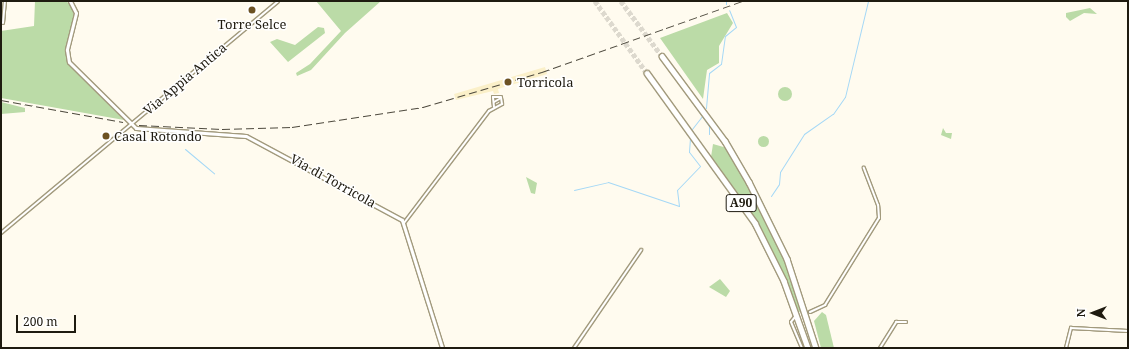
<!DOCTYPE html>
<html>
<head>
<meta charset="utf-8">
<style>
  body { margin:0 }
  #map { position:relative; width:1129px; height:349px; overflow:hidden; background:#fffbef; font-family:"Noto Serif",serif }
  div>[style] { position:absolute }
  .built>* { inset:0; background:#fbf0c9 }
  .green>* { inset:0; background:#bbdba7 }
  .round { border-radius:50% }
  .stream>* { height:1px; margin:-0.5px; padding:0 0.5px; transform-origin:0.5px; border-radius:0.5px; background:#a5d8f6 }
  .highway-tunnel>* { height:4.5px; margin-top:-2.25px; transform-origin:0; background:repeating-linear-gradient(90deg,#ddd9ce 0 4.5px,transparent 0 6.5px) }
  .roads { filter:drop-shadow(1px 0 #a29a7d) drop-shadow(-1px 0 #a29a7d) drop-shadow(0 1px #a29a7d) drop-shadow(0 -1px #a29a7d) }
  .street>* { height:2px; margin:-1px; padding:0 1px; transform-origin:1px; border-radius:1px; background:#fff }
  .secondary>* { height:3px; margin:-1.5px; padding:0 1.5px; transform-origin:1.5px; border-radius:1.5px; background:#fff }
  .highway>* { height:4.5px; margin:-2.25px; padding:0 2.25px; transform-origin:2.25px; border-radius:2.25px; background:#fff }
  .rail>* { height:1px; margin-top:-0.5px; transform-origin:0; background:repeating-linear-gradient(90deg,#4d493d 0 8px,transparent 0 12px) }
  .dots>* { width:11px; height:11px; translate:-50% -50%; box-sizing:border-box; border:2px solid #fff; border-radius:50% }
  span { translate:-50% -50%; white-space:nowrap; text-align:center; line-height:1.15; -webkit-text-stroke:3px #fff; paint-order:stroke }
  .shield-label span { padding:1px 3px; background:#fff; border:1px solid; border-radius:3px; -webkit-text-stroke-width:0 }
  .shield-label { font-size:12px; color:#1f1b10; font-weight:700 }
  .poi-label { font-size:13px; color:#1f1b10 }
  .left { translate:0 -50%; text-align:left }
  .street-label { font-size:13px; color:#1f1b10 }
  .frame { position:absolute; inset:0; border:2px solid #1f1b10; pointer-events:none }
  .north { position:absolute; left:1073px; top:293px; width:40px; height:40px; -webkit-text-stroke:3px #fff; paint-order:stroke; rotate:270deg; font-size:11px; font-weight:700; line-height:16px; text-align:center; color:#1f1b10 }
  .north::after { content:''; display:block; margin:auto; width:14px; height:18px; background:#1f1b10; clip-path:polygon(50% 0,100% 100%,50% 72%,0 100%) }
  .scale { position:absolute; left:16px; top:315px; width:60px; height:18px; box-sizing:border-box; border:2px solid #1f1b10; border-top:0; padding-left:5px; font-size:12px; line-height:14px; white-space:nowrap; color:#1f1b10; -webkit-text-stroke:3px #fff; paint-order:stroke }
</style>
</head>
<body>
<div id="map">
  <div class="built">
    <div style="clip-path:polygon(545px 67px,547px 74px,498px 89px,499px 93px,494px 94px,493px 91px,456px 100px,454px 94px)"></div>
  </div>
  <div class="green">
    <div style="clip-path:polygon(35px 1px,66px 1px,71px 5px,74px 15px,66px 46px,67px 63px,124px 120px,1px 98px,1px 31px,34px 26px)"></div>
    <div style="clip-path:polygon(316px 1px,381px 1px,345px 33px,311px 70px,297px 76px,296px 73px,310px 64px,341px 31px)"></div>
    <div style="clip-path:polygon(1090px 8px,1097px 14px,1084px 13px,1070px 21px,1066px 17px,1066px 13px)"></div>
    <div style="clip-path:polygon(727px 13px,733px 23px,719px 46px,719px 63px,707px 70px,703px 99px,660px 38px)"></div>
    <div style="clip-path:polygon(318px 27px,324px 28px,325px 33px,288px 62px,270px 42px,277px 39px,295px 45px)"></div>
    <div class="round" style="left:778px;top:87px;width:14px;height:14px"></div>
    <div style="clip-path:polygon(1px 102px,25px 108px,25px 112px,1px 114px)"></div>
    <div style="clip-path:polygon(943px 128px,946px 133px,952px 133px,951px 139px,941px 135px)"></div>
    <div class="round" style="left:757.5px;top:135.5px;width:11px;height:11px"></div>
    <div style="clip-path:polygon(713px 144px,727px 148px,743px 175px,779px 247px,803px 311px,799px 312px,761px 229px,711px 157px)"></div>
    <div style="clip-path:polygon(526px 177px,537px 183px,535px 194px,531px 193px)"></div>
    <div style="clip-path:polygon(720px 279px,730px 291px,726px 297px,709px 287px)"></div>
    <div style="clip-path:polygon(822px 312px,826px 315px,834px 348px,821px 348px,814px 321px)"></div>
  </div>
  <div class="stream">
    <div style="left:726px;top:1px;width:3px;rotate:90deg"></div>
    <div style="left:1px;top:2px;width:4px;rotate:90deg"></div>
    <div style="left:676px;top:79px;width:57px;rotate:54.9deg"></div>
    <div style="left:709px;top:126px;width:8px;rotate:90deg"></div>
    <div style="left:706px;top:108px;width:35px;rotate:-85deg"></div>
    <div style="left:709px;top:73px;width:15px;rotate:-37deg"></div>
    <div style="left:721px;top:64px;width:28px;rotate:-82deg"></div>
    <div style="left:725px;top:36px;width:14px;rotate:-39deg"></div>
    <div style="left:736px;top:27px;width:18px;rotate:-112deg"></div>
    <div style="left:692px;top:129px;width:18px;rotate:-52deg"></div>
    <div style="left:185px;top:149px;width:38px;rotate:40deg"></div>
    <div style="left:574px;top:190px;width:35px;rotate:-13deg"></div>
    <div style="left:608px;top:182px;width:75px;rotate:18.7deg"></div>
    <div style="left:679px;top:206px;width:16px;rotate:-97deg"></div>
    <div style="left:677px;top:190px;width:33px;rotate:-46deg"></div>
    <div style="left:700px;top:166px;width:18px;rotate:-128deg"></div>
    <div style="left:689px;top:152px;width:16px;rotate:-86deg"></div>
    <div style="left:771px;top:196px;width:14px;rotate:-56deg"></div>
    <div style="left:779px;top:184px;width:12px;rotate:-85deg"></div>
    <div style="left:780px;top:172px;width:45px;rotate:-57.7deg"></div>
    <div style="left:804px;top:134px;width:35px;rotate:-35deg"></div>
    <div style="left:833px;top:114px;width:21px;rotate:-55deg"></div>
    <div style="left:845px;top:97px;width:99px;rotate:-76.5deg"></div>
  </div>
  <div class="highway-tunnel">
    <div style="left:595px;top:1px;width:89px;rotate:54.2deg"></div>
    <div style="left:621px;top:1px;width:69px;rotate:53.3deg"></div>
  </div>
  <div class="roads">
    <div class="street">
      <div style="left:3px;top:23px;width:22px;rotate:-85deg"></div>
      <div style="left:494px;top:102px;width:8px;rotate:-30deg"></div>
      <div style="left:494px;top:107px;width:10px;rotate:-96deg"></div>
      <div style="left:493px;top:97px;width:8px"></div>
      <div style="left:404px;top:223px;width:141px;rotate:-52.8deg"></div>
      <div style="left:489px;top:111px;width:15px;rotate:-28deg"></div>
      <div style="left:502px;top:104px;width:6px;rotate:-99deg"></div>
      <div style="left:1px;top:233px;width:361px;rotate:-39.9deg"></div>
      <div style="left:810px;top:312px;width:17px;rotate:-25deg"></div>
      <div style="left:825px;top:305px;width:102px;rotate:-58.2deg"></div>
      <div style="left:879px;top:218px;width:13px;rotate:-94deg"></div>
      <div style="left:878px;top:205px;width:40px;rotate:-111deg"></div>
      <div style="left:795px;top:317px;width:6px;rotate:129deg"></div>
      <div style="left:791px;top:322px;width:28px;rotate:67deg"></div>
      <div style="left:574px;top:348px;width:119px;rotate:-55.6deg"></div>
      <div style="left:880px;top:348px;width:31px;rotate:-58deg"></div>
      <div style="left:896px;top:322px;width:10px"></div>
      <div style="left:1066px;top:348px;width:21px;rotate:-76deg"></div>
      <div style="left:1071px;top:328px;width:57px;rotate:3deg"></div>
    </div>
    <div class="secondary">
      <div style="left:70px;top:1px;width:13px;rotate:63deg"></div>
      <div style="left:76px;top:13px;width:38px;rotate:104deg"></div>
      <div style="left:67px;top:50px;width:12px;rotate:81deg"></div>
      <div style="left:69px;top:62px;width:94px;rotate:44.6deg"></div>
      <div style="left:136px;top:128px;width:110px;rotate:4.2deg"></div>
      <div style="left:246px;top:136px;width:177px;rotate:28.3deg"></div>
      <div style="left:402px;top:220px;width:134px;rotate:72.6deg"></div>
    </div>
    <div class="highway">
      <div style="left:662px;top:56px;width:106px;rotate:53.5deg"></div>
      <div style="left:725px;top:141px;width:48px;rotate:59.7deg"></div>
      <div style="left:749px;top:182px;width:86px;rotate:63.7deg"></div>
      <div style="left:787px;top:259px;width:94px;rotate:72deg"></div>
      <div style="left:647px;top:73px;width:185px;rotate:54.2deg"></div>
      <div style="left:755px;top:223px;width:65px;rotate:63.4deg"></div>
      <div style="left:784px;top:281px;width:71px;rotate:70.3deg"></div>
    </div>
  </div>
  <div class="rail">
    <div style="left:1px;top:100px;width:124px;rotate:10.2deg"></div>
    <div style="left:139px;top:125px;width:83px;rotate:2.8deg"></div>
    <div style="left:222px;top:129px;width:70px;rotate:-1.6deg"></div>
    <div style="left:292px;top:127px;width:133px;rotate:-8.7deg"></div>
    <div style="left:423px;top:107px;width:124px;rotate:-16.4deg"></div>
    <div style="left:542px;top:72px;width:213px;rotate:-19.5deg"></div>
  </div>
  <div class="dots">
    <div style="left:252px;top:10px;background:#6c5223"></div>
    <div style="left:508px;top:82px;background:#6c5223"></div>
    <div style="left:106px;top:136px;background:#6c5223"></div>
  </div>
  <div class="shield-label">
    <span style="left:741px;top:203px">A90</span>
  </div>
  <div class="poi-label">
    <span style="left:252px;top:24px">Torre Selce</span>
    <span class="left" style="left:517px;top:82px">Torricola</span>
    <span class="left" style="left:114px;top:136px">Casal Rotondo</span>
  </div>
  <div class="street-label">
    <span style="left:185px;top:79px;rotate:-40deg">Via Appia Antica</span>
    <span style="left:333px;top:181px;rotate:29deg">Via di Torricola</span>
  </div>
  <div class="frame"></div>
  <div class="north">N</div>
  <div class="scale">200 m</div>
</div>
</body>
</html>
